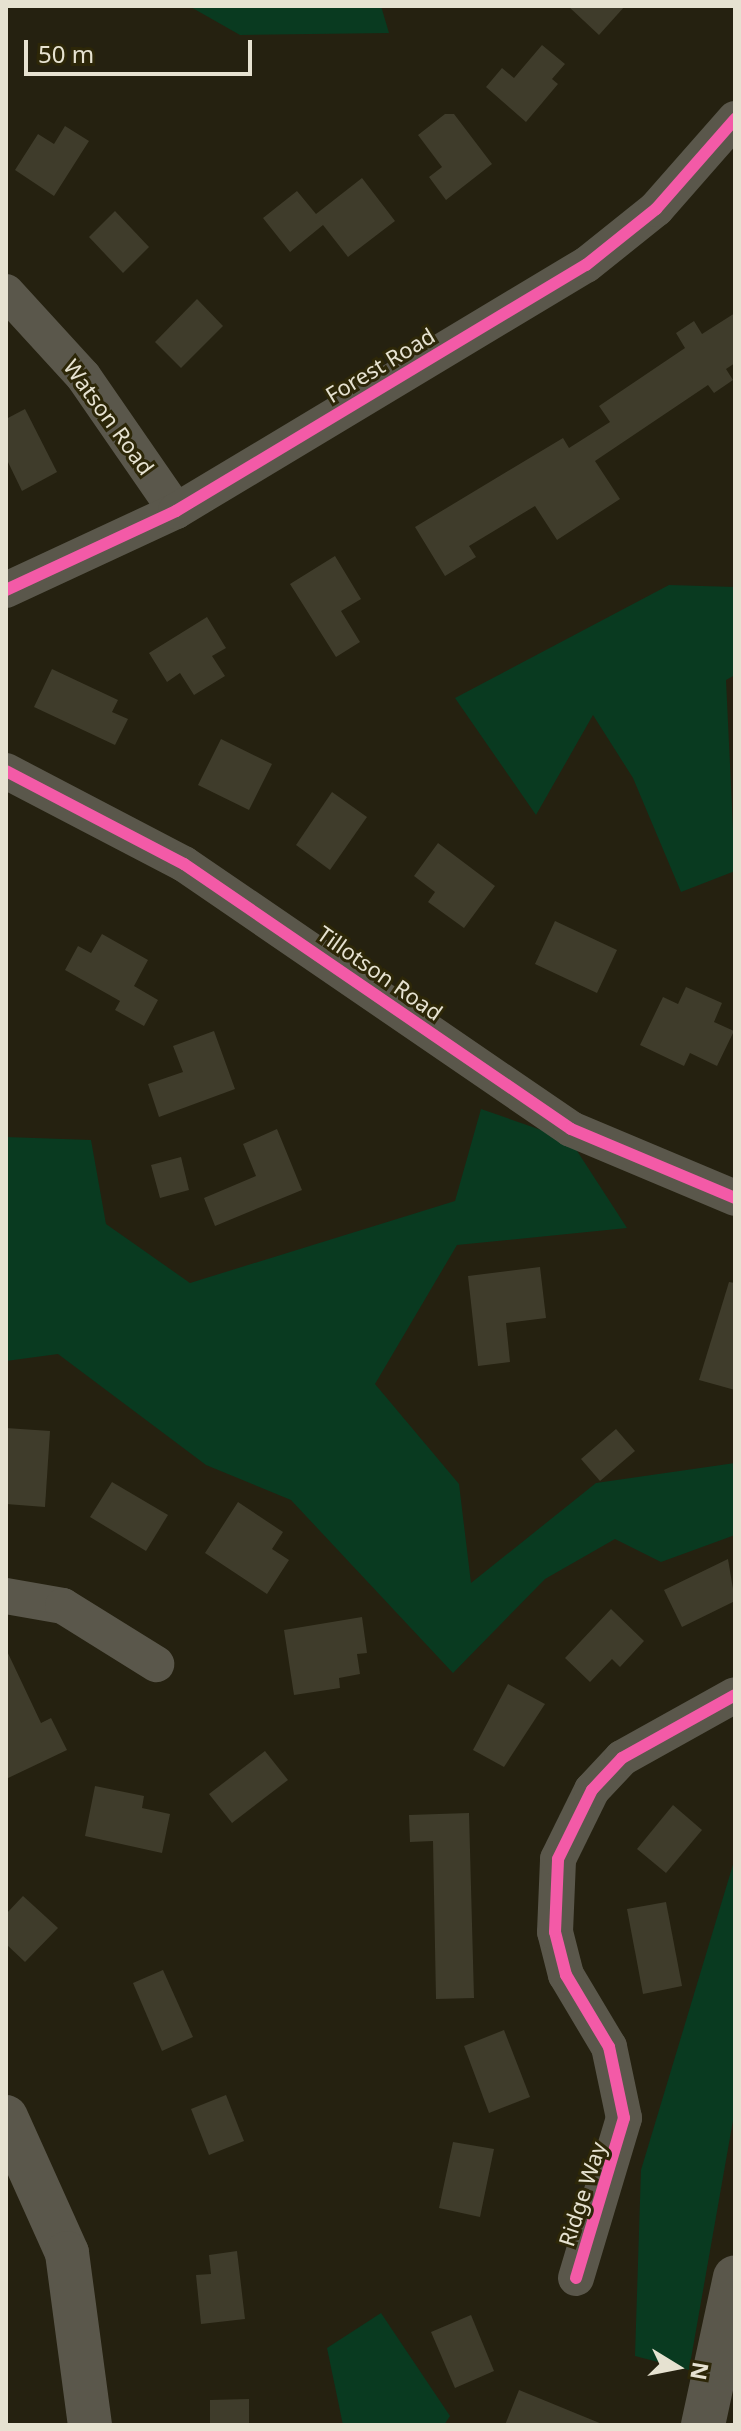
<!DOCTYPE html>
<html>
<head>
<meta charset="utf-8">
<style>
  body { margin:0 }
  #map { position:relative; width:741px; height:2431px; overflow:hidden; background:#252110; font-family:"Noto Sans",sans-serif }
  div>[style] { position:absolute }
  .green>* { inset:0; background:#093a20 }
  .building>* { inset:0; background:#3f3c2b }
  .street>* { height:36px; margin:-18px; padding:0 18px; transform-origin:18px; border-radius:18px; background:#5a574b }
  .secondary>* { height:44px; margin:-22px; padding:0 22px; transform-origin:22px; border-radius:22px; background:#5a574b }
  .cycleway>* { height:12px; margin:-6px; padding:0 6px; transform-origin:6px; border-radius:6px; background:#f35aa7 }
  span { translate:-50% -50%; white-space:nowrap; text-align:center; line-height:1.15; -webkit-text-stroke:6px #2d2708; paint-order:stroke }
  .street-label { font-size:22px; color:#e6e2d1 }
  .frame { position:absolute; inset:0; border:8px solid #e6e2d1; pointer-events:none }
  .north { position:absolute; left:637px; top:2327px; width:80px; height:80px; -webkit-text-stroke:6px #2d2708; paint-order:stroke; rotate:100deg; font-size:22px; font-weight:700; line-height:32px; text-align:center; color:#e6e2d1 }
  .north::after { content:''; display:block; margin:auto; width:28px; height:36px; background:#e6e2d1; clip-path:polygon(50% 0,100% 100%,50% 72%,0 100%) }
  .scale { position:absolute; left:24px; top:40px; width:228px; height:36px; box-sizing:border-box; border:4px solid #e6e2d1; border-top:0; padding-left:10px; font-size:24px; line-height:28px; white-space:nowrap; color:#e6e2d1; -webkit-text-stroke:6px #2d2708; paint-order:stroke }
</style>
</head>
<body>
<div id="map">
  <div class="green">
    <div style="clip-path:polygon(189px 6px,381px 6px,389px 33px,240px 35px)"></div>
    <div style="clip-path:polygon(669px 585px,735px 587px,735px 675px,726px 680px,735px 871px,681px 892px,633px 778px,593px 715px,536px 815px,455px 698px)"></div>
    <div style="clip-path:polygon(481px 1109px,570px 1140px,627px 1228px,457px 1245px,375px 1384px,459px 1484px,471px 1583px,596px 1483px,735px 1463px,735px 1535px,661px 1562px,615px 1539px,545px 1579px,453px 1673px,291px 1500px,206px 1465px,58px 1354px,6px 1361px,6px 1137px,91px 1140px,106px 1224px,190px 1283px,455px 1201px)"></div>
    <div style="clip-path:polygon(735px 1858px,735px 2109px,689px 2370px,635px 2356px,641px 2170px)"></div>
    <div style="clip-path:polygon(381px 2313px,450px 2416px,444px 2425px,343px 2425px,327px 2348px)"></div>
  </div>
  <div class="building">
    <div style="clip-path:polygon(568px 6px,625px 6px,599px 35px)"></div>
    <div style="clip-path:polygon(542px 45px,565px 64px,552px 79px,558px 84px,526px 122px,486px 87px,502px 68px,514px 78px)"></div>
    <div style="clip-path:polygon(445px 114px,454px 114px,492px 164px,446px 200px,429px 177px,442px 167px,418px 135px)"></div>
    <div style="clip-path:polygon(65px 126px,89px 141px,54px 196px,15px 170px,38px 134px,54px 144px)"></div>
    <div style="clip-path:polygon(362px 178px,395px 221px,348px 257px,323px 225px,290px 252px,263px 218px,297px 191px,316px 214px)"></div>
    <div style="clip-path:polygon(115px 211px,149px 247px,123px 273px,89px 237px)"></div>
    <div style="clip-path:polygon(197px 299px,223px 326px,181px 368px,155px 342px)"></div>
    <div style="clip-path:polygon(735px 313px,735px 363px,726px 369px,733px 380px,714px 393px,708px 385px,595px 461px,620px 499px,557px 540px,535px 506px,469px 546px,476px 557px,445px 576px,415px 527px,563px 438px,569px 448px,610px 422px,599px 406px,685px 348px,676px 333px,694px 321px,702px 334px)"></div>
    <div style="clip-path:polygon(25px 409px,57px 472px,22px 491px,6px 458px,6px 419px)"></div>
    <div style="clip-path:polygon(335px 556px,361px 599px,341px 611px,360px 642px,336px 657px,290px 584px)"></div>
    <div style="clip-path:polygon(207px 617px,226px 648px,212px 656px,225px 676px,194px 695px,180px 673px,167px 682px,149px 653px)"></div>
    <div style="clip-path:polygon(52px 669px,118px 700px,112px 712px,128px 719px,115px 745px,34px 707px)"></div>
    <div style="clip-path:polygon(221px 739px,272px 764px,249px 810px,198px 785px)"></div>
    <div style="clip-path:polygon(332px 792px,367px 817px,330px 870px,296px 845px)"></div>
    <div style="clip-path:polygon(438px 843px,495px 886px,464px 928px,428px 902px,435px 892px,414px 876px)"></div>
    <div style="clip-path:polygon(555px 921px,617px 950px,597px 993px,535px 964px)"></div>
    <div style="clip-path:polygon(102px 934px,148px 960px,134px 986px,158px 1000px,144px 1026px,115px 1010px,120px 1001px,65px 970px,78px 946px,91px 953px)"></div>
    <div style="clip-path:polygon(686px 987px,722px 1003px,714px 1022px,734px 1031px,717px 1066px,690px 1053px,684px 1066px,640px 1045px,663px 997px,678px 1004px)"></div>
    <div style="clip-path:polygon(214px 1031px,235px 1089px,159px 1117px,148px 1084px,183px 1072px,173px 1046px)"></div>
    <div style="clip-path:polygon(277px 1129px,302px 1190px,215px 1226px,204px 1198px,256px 1176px,243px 1144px)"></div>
    <div style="clip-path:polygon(181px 1157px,189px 1190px,160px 1198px,151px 1165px)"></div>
    <div style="clip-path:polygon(540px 1267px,546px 1318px,506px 1323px,510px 1362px,478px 1366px,468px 1276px)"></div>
    <div style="clip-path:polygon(729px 1282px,735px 1283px,735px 1390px,699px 1380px)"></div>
    <div style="clip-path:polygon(6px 1428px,50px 1431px,45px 1507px,6px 1504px)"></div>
    <div style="clip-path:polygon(616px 1429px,635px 1451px,600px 1481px,581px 1459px)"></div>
    <div style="clip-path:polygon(112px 1482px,168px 1515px,146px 1551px,90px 1517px)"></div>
    <div style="clip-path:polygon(238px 1502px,283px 1532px,272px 1549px,289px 1560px,267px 1594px,205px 1553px)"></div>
    <div style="clip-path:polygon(728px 1559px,735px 1601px,682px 1627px,664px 1590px)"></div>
    <div style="clip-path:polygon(611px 1609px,644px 1641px,620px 1667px,612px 1659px,590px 1682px,565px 1658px)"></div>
    <div style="clip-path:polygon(362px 1617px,367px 1653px,357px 1654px,360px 1674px,339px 1678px,340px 1688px,294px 1695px,284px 1630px)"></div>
    <div style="clip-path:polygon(6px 1649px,41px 1723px,51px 1718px,67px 1750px,6px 1779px)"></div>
    <div style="clip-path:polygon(508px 1684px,545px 1704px,504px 1767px,473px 1750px)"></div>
    <div style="clip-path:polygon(265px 1751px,288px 1780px,232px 1823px,209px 1794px)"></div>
    <div style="clip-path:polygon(95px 1786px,144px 1796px,142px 1808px,170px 1814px,162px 1853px,85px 1836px)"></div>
    <div style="clip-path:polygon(673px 1805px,702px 1830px,666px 1873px,637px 1849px)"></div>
    <div style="clip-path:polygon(469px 1813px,474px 1998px,436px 1999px,433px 1841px,410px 1842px,409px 1815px)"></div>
    <div style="clip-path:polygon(23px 1896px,58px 1928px,25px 1962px,6px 1944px,6px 1914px)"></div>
    <div style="clip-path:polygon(666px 1902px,682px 1986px,643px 1994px,627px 1909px)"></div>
    <div style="clip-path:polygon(163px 1970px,193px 2037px,162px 2051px,133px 1983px)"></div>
    <div style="clip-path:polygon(504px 2030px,530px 2097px,489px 2113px,464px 2046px)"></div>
    <div style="clip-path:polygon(226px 2095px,244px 2141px,209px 2155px,191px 2109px)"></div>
    <div style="clip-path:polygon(453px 2142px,494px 2149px,480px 2217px,439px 2208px)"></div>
    <div style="clip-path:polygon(237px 2251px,245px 2319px,201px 2324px,196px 2275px,211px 2274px,209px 2255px)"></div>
    <div style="clip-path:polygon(471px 2315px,494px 2371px,455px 2388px,431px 2332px)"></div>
    <div style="clip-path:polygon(519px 2390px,602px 2424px,602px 2425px,505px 2425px)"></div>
    <div style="clip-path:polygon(249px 2399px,249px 2425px,210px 2425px,210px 2400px)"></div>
  </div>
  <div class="street">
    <div style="left:6px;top:292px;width:114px;rotate:47.5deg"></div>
    <div style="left:83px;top:376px;width:164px;rotate:55.4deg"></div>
    <div style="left:6px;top:590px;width:187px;rotate:-24.9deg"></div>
    <div style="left:176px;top:511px;width:478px;rotate:-31deg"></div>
    <div style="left:586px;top:265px;width:90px;rotate:-38.7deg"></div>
    <div style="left:656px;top:209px;width:120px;rotate:-48.7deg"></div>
    <div style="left:6px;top:771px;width:201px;rotate:27.6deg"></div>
    <div style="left:184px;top:864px;width:469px;rotate:34.4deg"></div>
    <div style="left:571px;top:1129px;width:178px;rotate:22.8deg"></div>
    <div style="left:6px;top:1596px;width:58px;rotate:10deg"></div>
    <div style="left:63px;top:1606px;width:110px;rotate:31.9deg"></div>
    <div style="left:576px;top:2278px;width:167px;rotate:-73.3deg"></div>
    <div style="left:624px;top:2118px;width:73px;rotate:-101.9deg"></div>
    <div style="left:609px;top:2047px;width:84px;rotate:-120.8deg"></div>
    <div style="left:566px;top:1975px;width:44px;rotate:-104.3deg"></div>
    <div style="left:555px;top:1932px;width:73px;rotate:-87.6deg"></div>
    <div style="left:558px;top:1859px;width:77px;rotate:-63.8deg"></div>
    <div style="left:592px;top:1790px;width:44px;rotate:-46.8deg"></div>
    <div style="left:622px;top:1758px;width:129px;rotate:-29.1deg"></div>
  </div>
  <div class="secondary">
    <div style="left:6px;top:2117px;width:149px;rotate:65.8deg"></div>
    <div style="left:67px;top:2253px;width:174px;rotate:82.4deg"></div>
    <div style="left:703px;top:2425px;width:151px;rotate:-77.8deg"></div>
  </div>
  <div class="cycleway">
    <div style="left:6px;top:590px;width:187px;rotate:-24.9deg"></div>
    <div style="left:176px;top:511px;width:478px;rotate:-31deg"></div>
    <div style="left:586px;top:265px;width:90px;rotate:-38.7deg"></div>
    <div style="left:656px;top:209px;width:120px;rotate:-48.7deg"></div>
    <div style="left:6px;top:771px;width:201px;rotate:27.6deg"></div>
    <div style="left:184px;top:864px;width:469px;rotate:34.4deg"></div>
    <div style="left:571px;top:1129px;width:178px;rotate:22.8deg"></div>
    <div style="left:576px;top:2278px;width:167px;rotate:-73.3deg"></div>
    <div style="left:624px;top:2118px;width:73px;rotate:-101.9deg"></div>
    <div style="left:609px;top:2047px;width:84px;rotate:-120.8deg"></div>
    <div style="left:566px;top:1975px;width:44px;rotate:-104.3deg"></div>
    <div style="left:555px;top:1932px;width:73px;rotate:-87.6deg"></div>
    <div style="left:558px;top:1859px;width:77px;rotate:-63.8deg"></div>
    <div style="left:592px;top:1790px;width:44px;rotate:-46.8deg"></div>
    <div style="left:622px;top:1758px;width:129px;rotate:-29.1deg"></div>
  </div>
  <div class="street-label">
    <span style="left:380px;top:365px;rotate:-31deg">Forest Road</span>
    <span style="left:109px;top:417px;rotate:54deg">Watson Road</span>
    <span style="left:380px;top:973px;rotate:35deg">Tillotson Road</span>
    <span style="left:582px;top:2194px;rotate:-72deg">Ridge Way</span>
  </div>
  <div class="frame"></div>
  <div class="north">N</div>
  <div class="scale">50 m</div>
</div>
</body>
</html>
